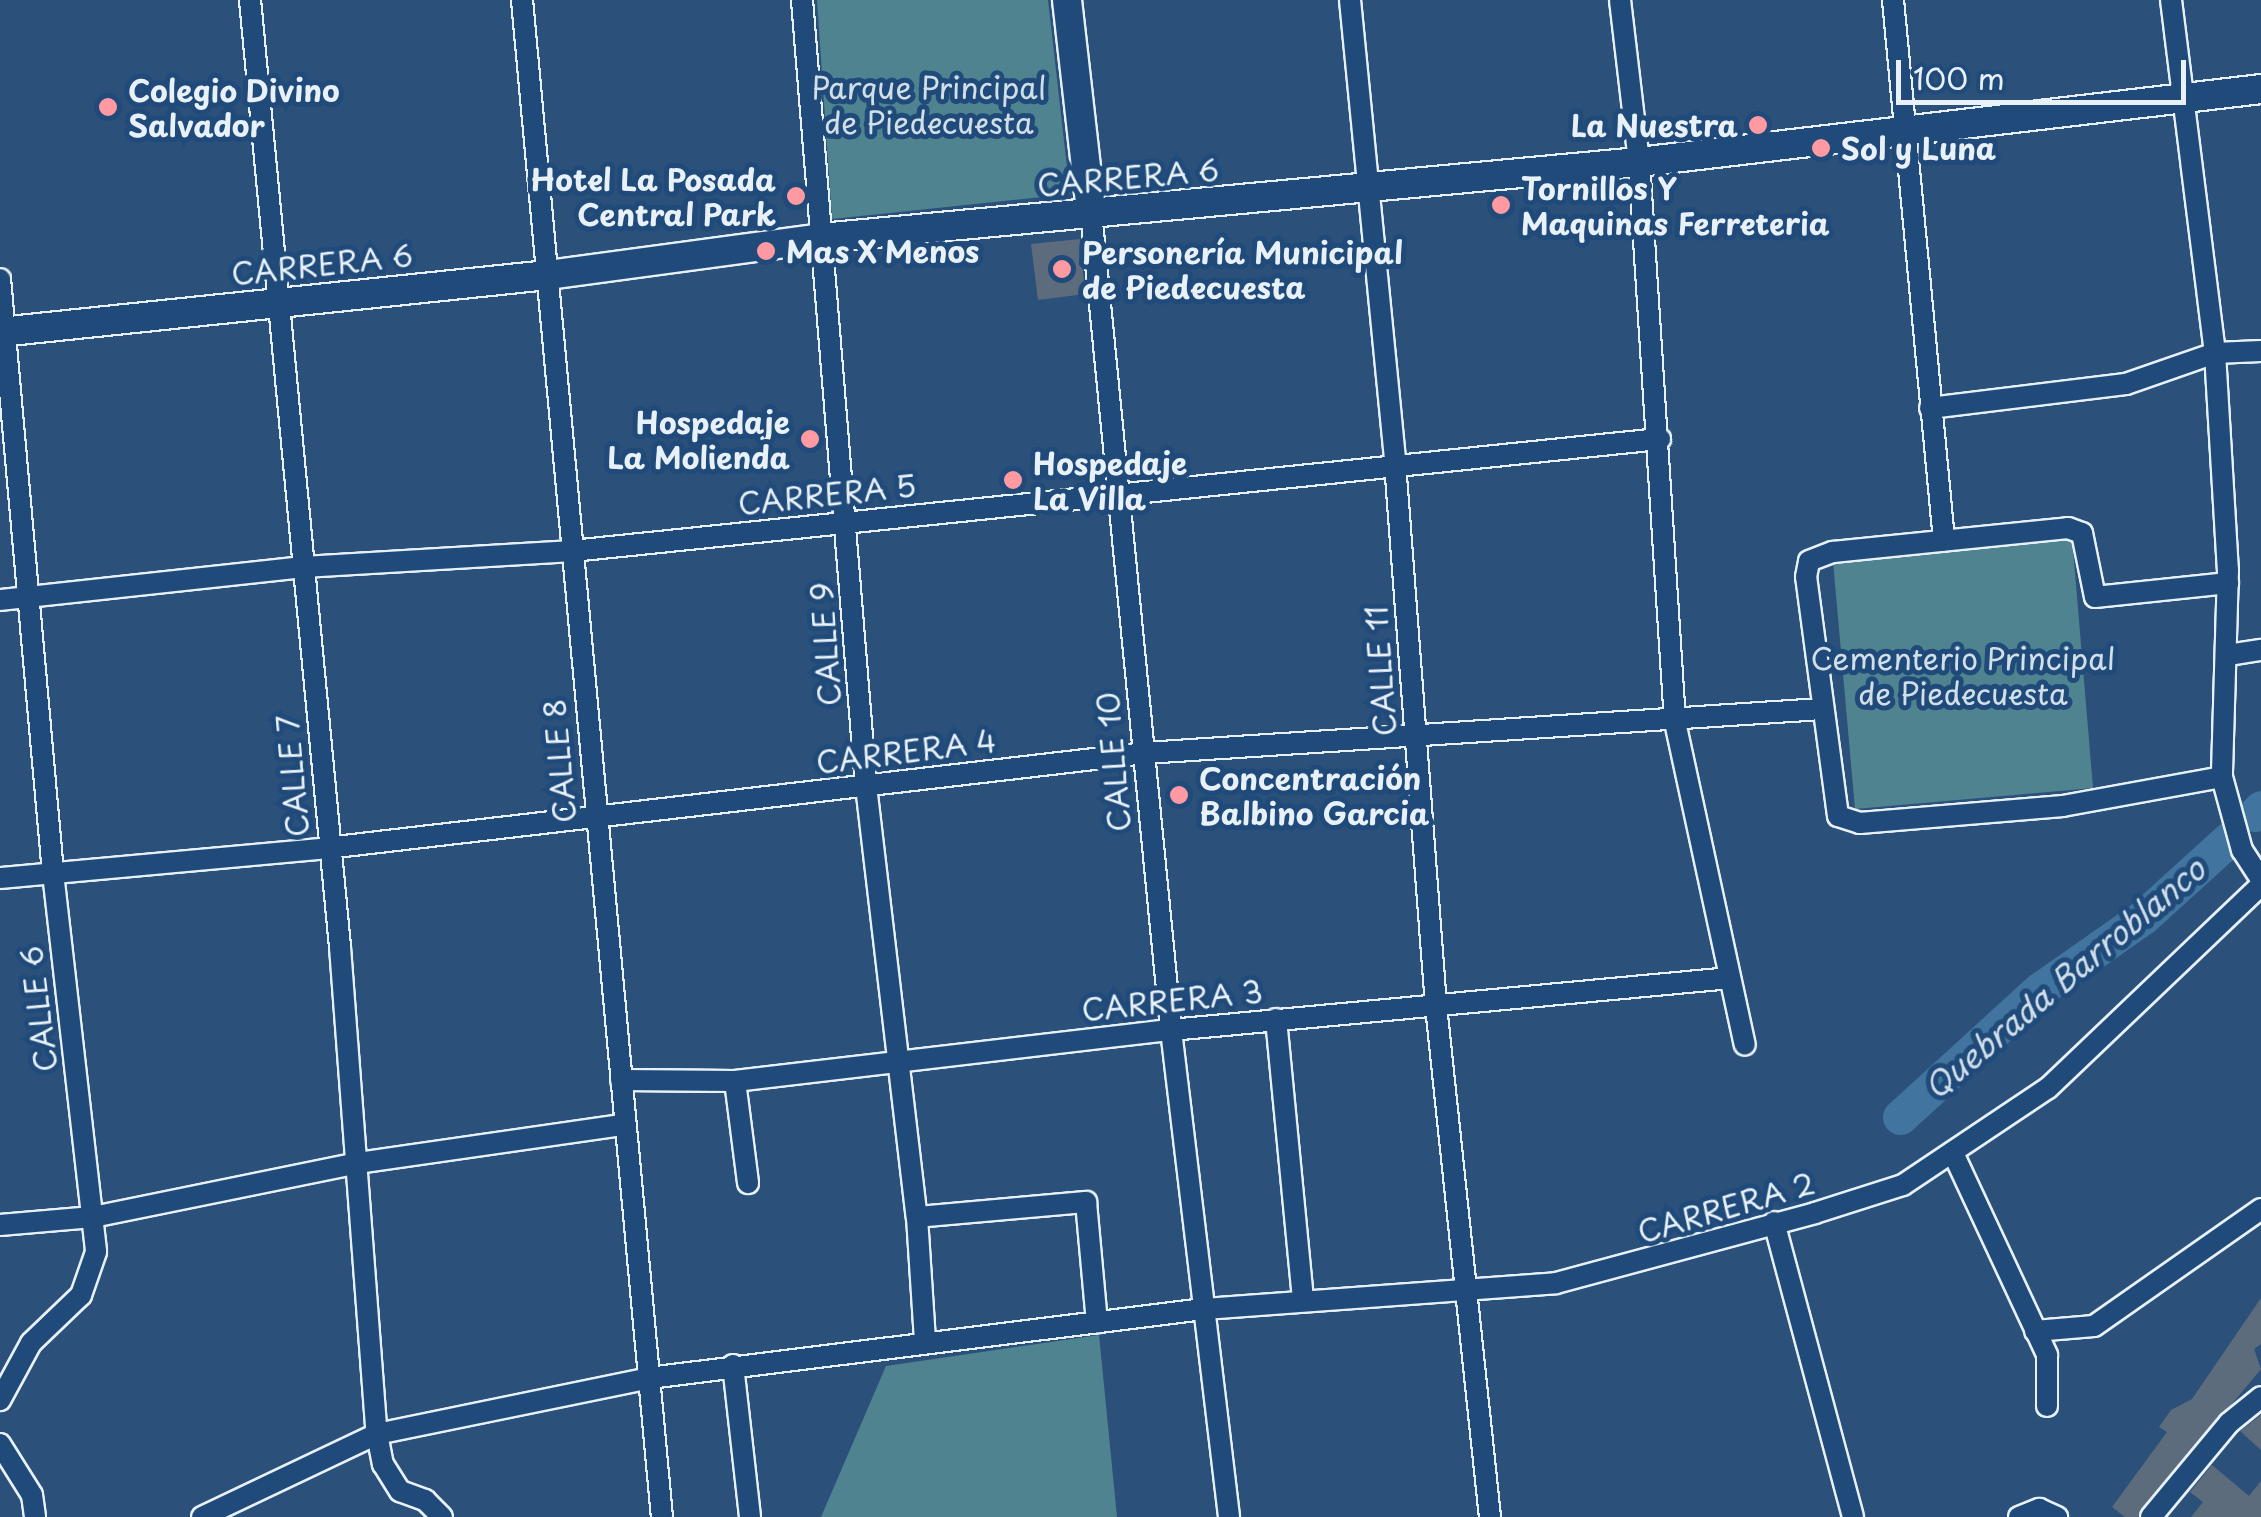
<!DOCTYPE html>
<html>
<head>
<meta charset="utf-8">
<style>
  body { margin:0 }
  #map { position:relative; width:2261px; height:1517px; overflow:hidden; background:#2b517b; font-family:"Playpen Sans",sans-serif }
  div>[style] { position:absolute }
  .green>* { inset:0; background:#508390 }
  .river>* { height:35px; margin:-17.5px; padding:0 17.5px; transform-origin:17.5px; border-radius:17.5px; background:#41749e }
  .building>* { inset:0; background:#5d6c7d }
  .roads { filter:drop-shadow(2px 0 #e8f1f8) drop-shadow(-2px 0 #e8f1f8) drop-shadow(0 2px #e8f1f8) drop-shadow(0 -2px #e8f1f8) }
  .street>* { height:20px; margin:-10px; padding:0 10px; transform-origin:10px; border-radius:10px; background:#1f4a7a }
  .secondary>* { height:28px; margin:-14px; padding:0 14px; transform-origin:14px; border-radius:14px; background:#1f4a7a }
  .dots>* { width:28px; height:28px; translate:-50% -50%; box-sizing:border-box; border:5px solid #1f4a7a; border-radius:50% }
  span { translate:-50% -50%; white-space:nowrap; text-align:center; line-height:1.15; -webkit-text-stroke:10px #1f4a7a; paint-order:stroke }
  .park-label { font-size:30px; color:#d1e0e8 }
  .poi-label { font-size:30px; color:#e8f1f8; font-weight:700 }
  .left { translate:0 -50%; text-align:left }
  .right { translate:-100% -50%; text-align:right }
  .street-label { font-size:30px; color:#e8f1f8 }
  .water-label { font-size:32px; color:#cfdeea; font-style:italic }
  .scale { position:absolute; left:1896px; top:60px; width:290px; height:45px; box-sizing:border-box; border:5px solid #e8f1f8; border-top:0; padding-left:12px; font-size:30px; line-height:35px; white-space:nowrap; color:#e8f1f8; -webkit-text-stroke:8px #1f4a7a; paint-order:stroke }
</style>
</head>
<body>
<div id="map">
  <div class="green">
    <div style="clip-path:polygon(817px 0,1048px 0,1070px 194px,832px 219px)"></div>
    <div style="clip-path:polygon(2072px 537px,2093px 788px,1855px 809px,1833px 561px)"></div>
    <div style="clip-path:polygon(1099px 1335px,1117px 1517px,821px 1517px,886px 1366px)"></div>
  </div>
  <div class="river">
    <div style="left:2255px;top:814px;width:8px;rotate:-45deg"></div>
    <div style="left:1900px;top:1117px;width:188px;rotate:-42.4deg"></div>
    <div style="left:2039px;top:990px;width:126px;rotate:-35deg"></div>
    <div style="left:2142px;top:918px;width:118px;rotate:-42.2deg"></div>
  </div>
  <div class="building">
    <div style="clip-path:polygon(1080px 239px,1085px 294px,1038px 300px,1031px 244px)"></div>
    <div style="clip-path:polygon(2261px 1298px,2261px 1344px,2254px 1349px,2261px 1369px,2138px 1517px,2125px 1517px,2112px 1507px,2167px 1432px,2159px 1427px,2171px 1410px,2192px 1399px)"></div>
    <div style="clip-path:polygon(2261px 1415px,2261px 1450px,2240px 1431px)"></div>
    <div style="clip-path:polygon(2212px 1465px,2249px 1496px,2261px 1481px,2261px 1517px,2191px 1517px,2203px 1502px,2190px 1492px)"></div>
  </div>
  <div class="roads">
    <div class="street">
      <div style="left:250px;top:0;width:951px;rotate:84.57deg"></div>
      <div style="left:340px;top:947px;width:488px;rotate:85.7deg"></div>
      <div style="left:377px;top:1434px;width:31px;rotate:79deg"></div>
      <div style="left:383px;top:1464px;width:32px;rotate:58deg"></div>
      <div style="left:400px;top:1491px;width:27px;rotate:20deg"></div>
      <div style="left:425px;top:1500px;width:24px;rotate:45deg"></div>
      <div style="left:522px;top:0;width:1523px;rotate:84.73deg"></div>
      <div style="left:802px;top:0;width:789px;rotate:85.34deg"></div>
      <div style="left:866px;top:786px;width:434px;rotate:83.3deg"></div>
      <div style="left:917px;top:1217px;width:125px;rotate:86.3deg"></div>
      <div style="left:1350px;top:0;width:465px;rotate:84.4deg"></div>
      <div style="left:1395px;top:463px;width:545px;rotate:85.68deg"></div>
      <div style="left:1436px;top:1006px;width:514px;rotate:83.97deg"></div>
      <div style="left:1620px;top:0;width:163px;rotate:83.3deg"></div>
      <div style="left:1639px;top:162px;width:561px;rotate:86.32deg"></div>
      <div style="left:1675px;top:722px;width:330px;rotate:77.8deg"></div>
      <div style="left:1893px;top:0;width:543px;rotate:84.61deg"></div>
      <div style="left:2171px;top:0;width:356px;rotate:82.9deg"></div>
      <div style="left:2215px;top:353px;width:217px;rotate:86.6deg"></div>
      <div style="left:2228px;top:570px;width:207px;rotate:91.7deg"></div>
      <div style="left:2222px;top:777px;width:76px;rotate:74.7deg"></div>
      <div style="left:2242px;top:850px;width:35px;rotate:57deg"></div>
      <div style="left:1091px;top:212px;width:822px;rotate:84.41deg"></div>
      <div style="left:1171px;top:1030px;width:490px;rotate:83.2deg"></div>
      <div style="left:0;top:279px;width:596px;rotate:84.9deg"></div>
      <div style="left:53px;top:873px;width:381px;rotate:83.5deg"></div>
      <div style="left:96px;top:1252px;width:46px;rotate:109.2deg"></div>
      <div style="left:81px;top:1295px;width:69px;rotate:136.2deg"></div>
      <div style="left:31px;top:1343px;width:65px;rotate:118.5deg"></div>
      <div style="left:1930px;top:408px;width:197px;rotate:-7deg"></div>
      <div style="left:2126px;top:384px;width:94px;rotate:-19.2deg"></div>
      <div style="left:2215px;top:353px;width:46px;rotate:-2.5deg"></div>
      <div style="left:0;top:600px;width:307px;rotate:-6.2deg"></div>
      <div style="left:305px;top:567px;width:267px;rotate:-3.4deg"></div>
      <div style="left:572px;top:551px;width:1094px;rotate:-5.88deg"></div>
      <div style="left:2228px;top:655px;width:33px;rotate:-9deg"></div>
      <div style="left:2222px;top:777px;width:162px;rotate:169.7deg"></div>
      <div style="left:2063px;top:806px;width:204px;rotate:175.2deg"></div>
      <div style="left:1860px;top:823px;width:23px;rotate:-162deg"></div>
      <div style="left:1838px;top:816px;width:241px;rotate:-97.6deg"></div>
      <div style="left:1806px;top:577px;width:16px;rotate:-79deg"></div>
      <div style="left:1809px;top:561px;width:26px;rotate:-21deg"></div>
      <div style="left:1833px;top:552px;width:236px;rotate:-5.8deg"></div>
      <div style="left:2068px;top:528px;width:15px;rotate:20deg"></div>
      <div style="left:2082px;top:533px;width:65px;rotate:78.5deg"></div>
      <div style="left:2095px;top:597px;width:134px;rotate:-6deg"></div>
      <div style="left:0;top:878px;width:328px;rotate:-5.2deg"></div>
      <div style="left:327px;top:848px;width:823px;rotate:-6.62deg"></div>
      <div style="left:1145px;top:753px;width:677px;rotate:-3.72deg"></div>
      <div style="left:1276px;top:1019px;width:282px;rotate:84.5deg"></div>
      <div style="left:621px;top:1080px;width:114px;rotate:0.5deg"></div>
      <div style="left:735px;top:1081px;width:439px;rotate:-6.7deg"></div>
      <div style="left:1171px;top:1030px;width:561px;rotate:-5.31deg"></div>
      <div style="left:735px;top:1081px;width:103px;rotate:82.7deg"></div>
      <div style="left:1953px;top:1153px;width:223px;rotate:65deg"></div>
      <div style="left:2047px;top:1355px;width:51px;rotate:90deg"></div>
      <div style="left:917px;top:1217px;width:170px;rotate:-5.1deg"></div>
      <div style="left:1086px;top:1202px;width:121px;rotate:84.8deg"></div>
      <div style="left:1774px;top:1222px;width:305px;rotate:75deg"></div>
      <div style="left:0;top:1225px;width:93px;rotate:-4.9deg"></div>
      <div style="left:93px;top:1217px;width:270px;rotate:-11.5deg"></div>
      <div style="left:358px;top:1163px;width:267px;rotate:-8.2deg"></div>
      <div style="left:2035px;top:1331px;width:59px;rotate:-4.8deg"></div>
      <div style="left:2094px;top:1326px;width:204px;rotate:-35deg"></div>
      <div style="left:733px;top:1365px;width:153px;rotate:83.6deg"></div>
      <div style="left:0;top:1444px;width:60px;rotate:57.9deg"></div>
      <div style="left:32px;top:1495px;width:22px;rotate:82deg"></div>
      <div style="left:202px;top:1517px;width:194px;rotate:-25.4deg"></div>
      <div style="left:377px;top:1434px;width:278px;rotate:-11.6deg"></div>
      <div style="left:649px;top:1378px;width:559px;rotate:-7.09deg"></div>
      <div style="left:1204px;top:1309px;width:353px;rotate:-4.2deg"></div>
      <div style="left:1556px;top:1283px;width:268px;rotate:-15.1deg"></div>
      <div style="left:1815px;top:1213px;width:92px;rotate:-17.7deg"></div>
      <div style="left:1903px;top:1185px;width:174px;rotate:-33.8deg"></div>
      <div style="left:2048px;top:1088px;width:294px;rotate:-43.6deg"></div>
      <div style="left:2019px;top:1517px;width:22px;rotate:-22deg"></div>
      <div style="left:2039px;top:1509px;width:20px;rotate:24deg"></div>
      <div style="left:2151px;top:1517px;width:122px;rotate:-50.3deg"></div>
      <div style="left:2229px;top:1423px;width:41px;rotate:-39.1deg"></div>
    </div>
    <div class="secondary">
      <div style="left:1067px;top:0;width:213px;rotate:83.5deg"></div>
      <div style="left:0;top:332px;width:551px;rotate:-5.94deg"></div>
      <div style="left:548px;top:275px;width:275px;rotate:-7.7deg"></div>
      <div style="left:821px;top:238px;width:822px;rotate:-5.31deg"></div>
      <div style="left:1639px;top:162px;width:626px;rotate:-6.69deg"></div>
    </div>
  </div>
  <div class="dots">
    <div style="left:108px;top:107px;background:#ff9aa2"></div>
    <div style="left:1758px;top:125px;background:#ff9aa2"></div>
    <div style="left:1821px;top:148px;background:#ff9aa2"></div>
    <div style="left:796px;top:196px;background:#ff9aa2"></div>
    <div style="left:1501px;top:205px;background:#ff9aa2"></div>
    <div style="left:766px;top:251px;background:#ff9aa2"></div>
    <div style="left:1062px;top:269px;background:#ff9aa2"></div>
    <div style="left:810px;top:439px;background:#ff9aa2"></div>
    <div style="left:1013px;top:480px;background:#ff9aa2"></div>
    <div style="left:1179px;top:795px;background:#ff9aa2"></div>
  </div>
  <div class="park-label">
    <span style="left:929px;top:104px">Parque Principal<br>de Piedecuesta</span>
    <span style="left:1963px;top:675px">Cementerio Principal<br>de Piedecuesta</span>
  </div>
  <div class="poi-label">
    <span class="left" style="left:128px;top:107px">Colegio Divino<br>Salvador</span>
    <span class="right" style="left:1738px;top:125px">La Nuestra</span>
    <span class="left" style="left:1841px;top:148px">Sol y Luna</span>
    <span class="right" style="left:776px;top:196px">Hotel La Posada<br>Central Park</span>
    <span class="left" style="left:1521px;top:205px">Tornillos Y<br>Maquinas Ferreteria</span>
    <span class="left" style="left:786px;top:251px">Mas X Menos</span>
    <span class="left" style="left:1082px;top:269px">Personería Municipal<br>de Piedecuesta</span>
    <span class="right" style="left:790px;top:439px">Hospedaje<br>La Molienda</span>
    <span class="left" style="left:1033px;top:480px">Hospedaje<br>La Villa</span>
    <span class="left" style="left:1199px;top:795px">Concentración<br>Balbino Garcia</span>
  </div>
  <div class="street-label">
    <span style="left:1128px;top:177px;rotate:-5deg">CARRERA 6</span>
    <span style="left:322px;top:264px;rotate:-6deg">CARRERA 6</span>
    <span style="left:827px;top:494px;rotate:-6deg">CARRERA 5</span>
    <span style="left:825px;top:644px;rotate:-94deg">CALLE 9</span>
    <span style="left:1380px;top:671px;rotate:-94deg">CALLE 11</span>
    <span style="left:906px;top:751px;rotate:-7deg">CARRERA 4</span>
    <span style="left:559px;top:761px;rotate:-95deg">CALLE 8</span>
    <span style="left:1113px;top:762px;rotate:-95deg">CALLE 10</span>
    <span style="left:292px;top:776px;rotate:-95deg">CALLE 7</span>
    <span style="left:1172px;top:1000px;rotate:-6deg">CARRERA 3</span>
    <span style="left:38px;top:1009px;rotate:-97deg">CALLE 6</span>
    <span style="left:1726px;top:1207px;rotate:-16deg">CARRERA 2</span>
  </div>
  <div class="water-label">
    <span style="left:2064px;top:978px;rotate:-40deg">Quebrada Barroblanco</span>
  </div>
  <div class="scale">100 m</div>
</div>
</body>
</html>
